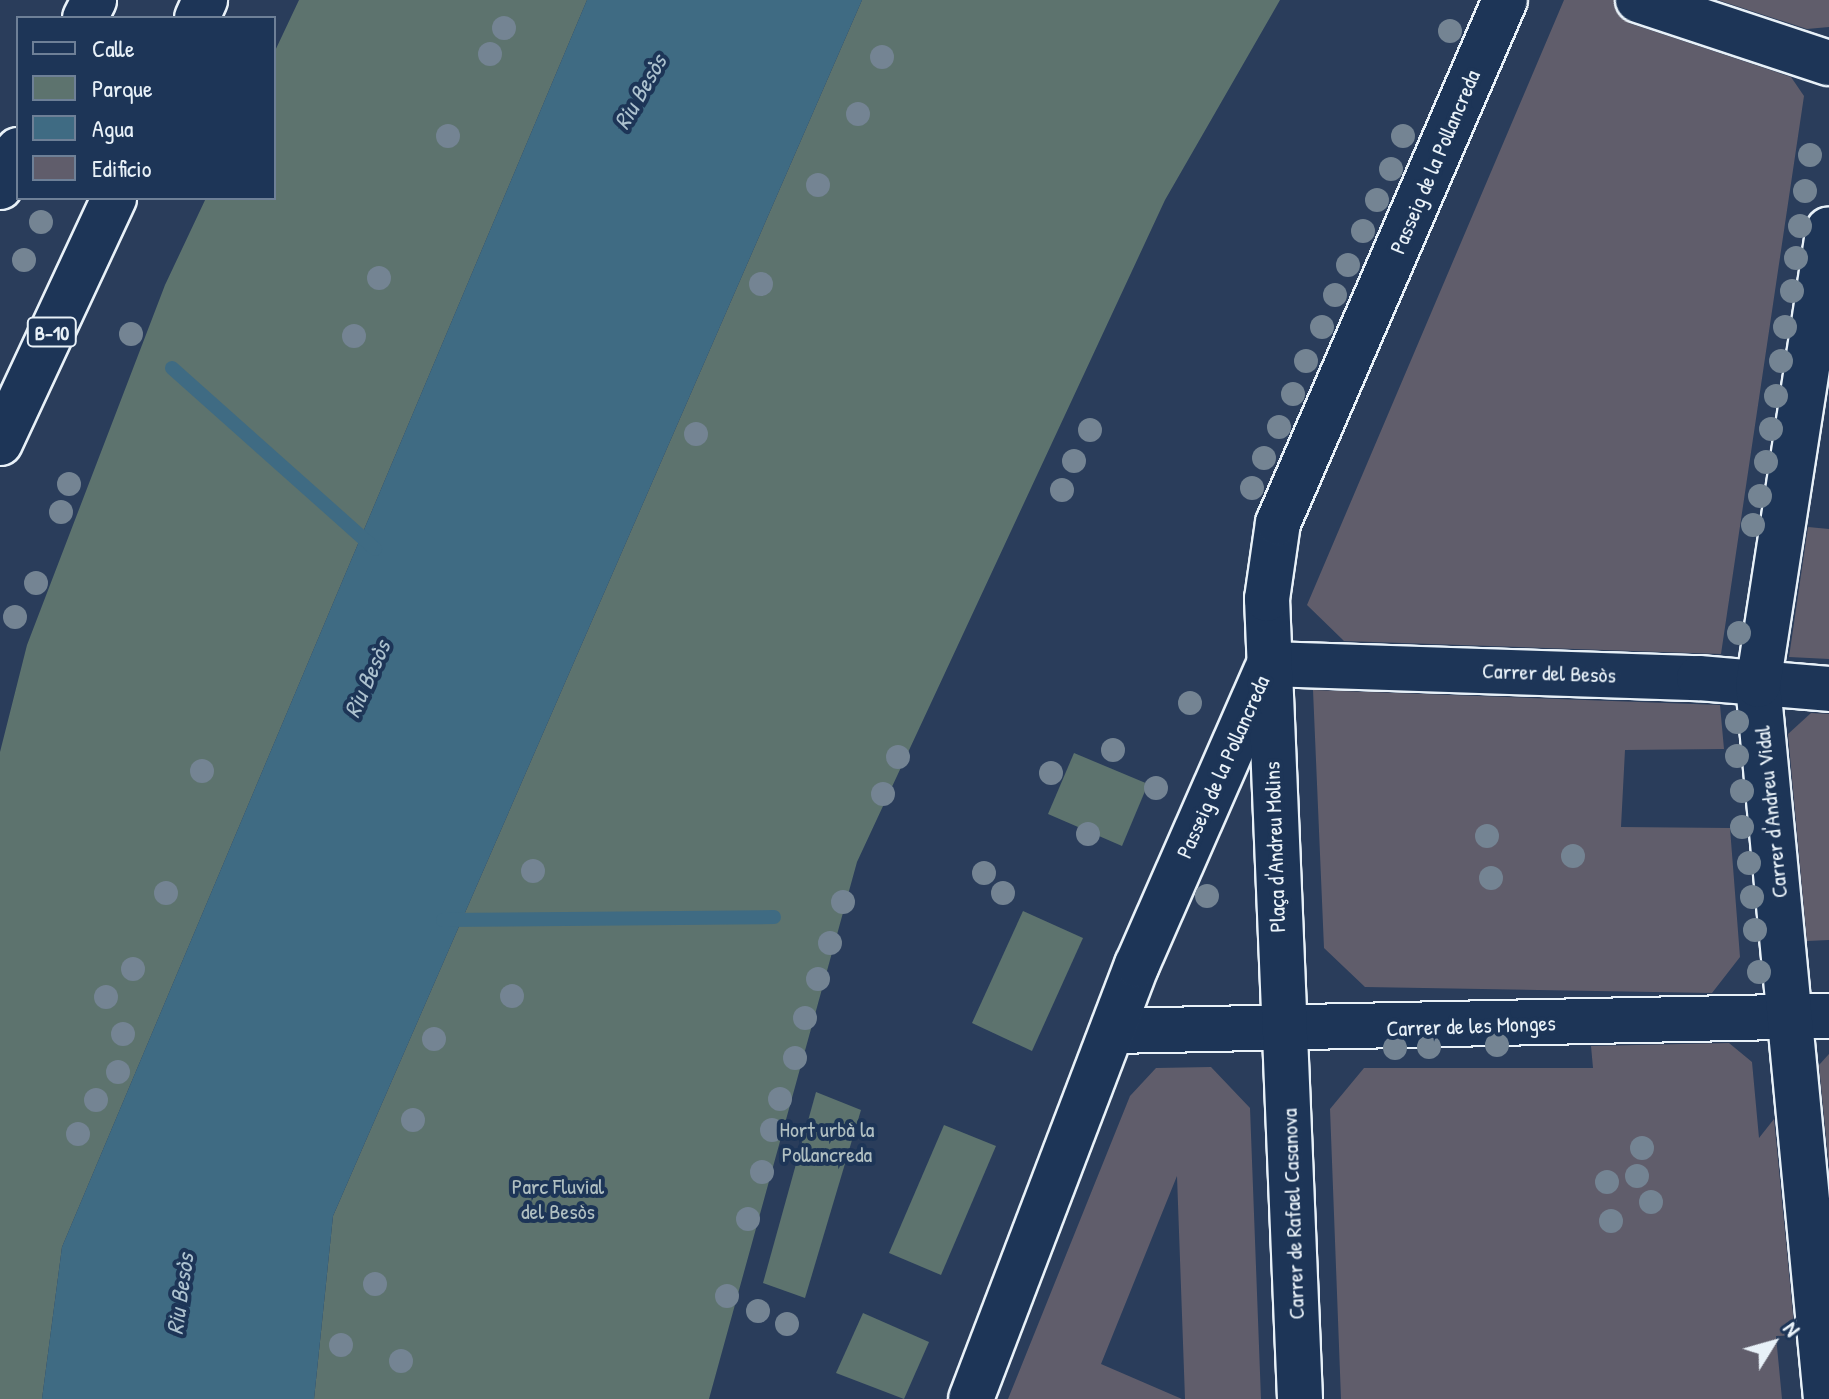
<!DOCTYPE html>
<html>
<head>
<meta charset="utf-8">
<style>
  body { margin:0 }
  #map { position:relative; width:1829px; height:1399px; overflow:hidden; background:#2a3d5b; font-family:"Patrick Hand",sans-serif }
  div>[style] { position:absolute }
  .green>* { inset:0; background:#5d736e }
  .water>* { inset:0; background:#3f6b83 }
  .stream>* { height:14px; margin:-7px; padding:0 7px; transform-origin:7px; border-radius:7px; background:#3f6b83 }
  .building>* { inset:0; background:#605d6b }
  .roads { filter:drop-shadow(2px 0 #e8f1f8) drop-shadow(-2px 0 #e8f1f8) drop-shadow(0 2px #e8f1f8) drop-shadow(0 -2px #e8f1f8) }
  .minor>* { height:44px; margin:-22px; padding:0 22px; transform-origin:22px; border-radius:22px; background:#1d3557 }
  .highway>* { height:44px; margin:-22px; padding:0 22px; transform-origin:22px; border-radius:22px; background:#1d3557 }
  .trees>* { width:24px; height:24px; margin:-12px; border-radius:50%; background:#748493 }
  span { translate:-50% -50%; white-space:nowrap; text-align:center; line-height:1.15; -webkit-text-stroke:8px #1d3557; paint-order:stroke }
  .shield-label span { padding:2px 6px; background:#1d3557; border:2px solid; border-radius:6px; -webkit-text-stroke-width:0 }
  .shield-label { font-size:20px; color:#e8f1f8; font-weight:700 }
  .street-label { font-size:22px; color:#e8f1f8 }
  .park-label { font-size:22px; color:#b0bfc1 }
  .water-label { font-size:24px; color:#adc2cf; font-style:italic }
  .legend { position:absolute; left:16px; top:16px; width:260px; height:184px; box-sizing:border-box; background:#1d3557; border:2px solid #6e8097; margin:0; padding:10px 14px; list-style:none; font-size:24px; color:#e8f1f8 }
  .legend li { display:flex; align-items:center; gap:16px; height:40px }
  .legend b { width:40px; border:2px solid #6e8097 }
  .north { position:absolute; left:1733px; top:1303px; width:80px; height:80px; -webkit-text-stroke:6px #1d3557; paint-order:stroke; rotate:53deg; font-size:22px; font-weight:700; line-height:32px; text-align:center; color:#e8f1f8 }
  .north::after { content:''; display:block; margin:auto; width:28px; height:36px; background:#e8f1f8; clip-path:polygon(50% 0,100% 100%,50% 72%,0 100%) }
</style>
</head>
<body>
<div id="map">
  <div class="green">
    <div style="clip-path:polygon(299px 0,587px 0,62px 1247px,42px 1399px,0 1399px,0 752px,27px 645px,165px 285px,206px 198px,274px 198px,274px 53px)"></div>
    <div style="clip-path:polygon(862px 0,1280px 0,1165px 200px,857px 862px,709px 1399px,314px 1399px,333px 1216px)"></div>
    <div style="clip-path:polygon(1074px 753px,1148px 784px,1122px 846px,1048px 814px)"></div>
    <div style="clip-path:polygon(1023px 911px,1083px 938px,1032px 1051px,972px 1023px)"></div>
    <div style="clip-path:polygon(816px 1092px,861px 1110px,805px 1298px,763px 1283px)"></div>
    <div style="clip-path:polygon(944px 1125px,996px 1146px,941px 1275px,889px 1253px)"></div>
    <div style="clip-path:polygon(863px 1313px,929px 1342px,904px 1399px,836px 1373px)"></div>
  </div>
  <div class="water">
    <div style="clip-path:polygon(587px 0,862px 0,333px 1216px,314px 1399px,42px 1399px,62px 1247px)"></div>
  </div>
  <div class="stream">
    <div style="left:172px;top:368px;width:272px;rotate:41.7deg"></div>
    <div style="left:443px;top:920px;width:331px;rotate:-0.5deg"></div>
  </div>
  <div class="building">
    <div style="clip-path:polygon(1564px 0,1614px 0,1629px 23px,1791px 77px,1804px 96px,1721px 654px,1344px 641px,1307px 605px)"></div>
    <div style="clip-path:polygon(1718px 0,1829px 0,1829px 27px,1807px 29px)"></div>
    <div style="clip-path:polygon(1808px 527px,1829px 529px,1829px 659px,1789px 657px)"></div>
    <div style="clip-path:polygon(1313px 690px,1720px 705px,1724px 749px,1625px 750px,1621px 827px,1730px 828px,1740px 957px,1712px 993px,1365px 987px,1324px 948px)"></div>
    <div style="clip-path:polygon(1811px 713px,1829px 714px,1829px 940px,1807px 941px,1788px 734px)"></div>
    <div style="clip-path:polygon(1729px 1043px,1752px 1062px,1759px 1138px,1774px 1119px,1795px 1335px,1776px 1336px,1782px 1399px,1341px 1399px,1330px 1109px,1364px 1068px,1593px 1068px,1591px 1046px)"></div>
    <div style="clip-path:polygon(1829px 1054px,1829px 1167px,1819px 1065px)"></div>
    <div style="clip-path:polygon(1211px 1067px,1250px 1108px,1261px 1399px,1185px 1399px,1177px 1176px,1101px 1364px,1182px 1399px,1008px 1399px,1130px 1096px,1156px 1068px)"></div>
  </div>
  <div class="roads">
    <div class="minor">
      <div style="left:1638px;top:0;width:201px;rotate:18.3deg"></div>
      <div style="left:1269px;top:664px;width:430px;rotate:1.9deg"></div>
      <div style="left:1699px;top:678px;width:130px;rotate:4.8deg"></div>
      <div style="left:1113px;top:1031px;width:716px;rotate:-1.2deg"></div>
      <div style="left:971px;top:1399px;width:465px;rotate:-69.1deg"></div>
      <div style="left:1137px;top:965px;width:321px;rotate:-66.3deg"></div>
      <div style="left:1300px;top:1399px;width:801px;rotate:-92.36deg"></div>
      <div style="left:1267px;top:599px;width:77px;rotate:-81.8deg"></div>
      <div style="left:1278px;top:523px;width:570px;rotate:-66.54deg"></div>
      <div style="left:1826px;top:1399px;width:717px;rotate:-95.44deg"></div>
      <div style="left:1758px;top:685px;width:461px;rotate:-81.2deg"></div>
    </div>
    <div class="highway">
      <div style="left:85px;top:18px;width:20px;rotate:-63deg"></div>
      <div style="left:197px;top:18px;width:20px;rotate:-66deg"></div>
      <div style="left:0;top:187px;width:41px;rotate:-64.1deg"></div>
      <div style="left:0;top:443px;width:270px;rotate:-65deg"></div>
    </div>
  </div>
  <div class="trees">
    <div style="left:504px;top:28px"></div>
    <div style="left:1450px;top:31px"></div>
    <div style="left:490px;top:54px"></div>
    <div style="left:882px;top:57px"></div>
    <div style="left:858px;top:114px"></div>
    <div style="left:448px;top:136px"></div>
    <div style="left:1403px;top:136px"></div>
    <div style="left:1810px;top:155px"></div>
    <div style="left:1391px;top:169px"></div>
    <div style="left:818px;top:185px"></div>
    <div style="left:1805px;top:191px"></div>
    <div style="left:1377px;top:200px"></div>
    <div style="left:41px;top:222px"></div>
    <div style="left:1800px;top:226px"></div>
    <div style="left:1363px;top:231px"></div>
    <div style="left:1796px;top:258px"></div>
    <div style="left:24px;top:260px"></div>
    <div style="left:1348px;top:265px"></div>
    <div style="left:379px;top:278px"></div>
    <div style="left:761px;top:284px"></div>
    <div style="left:1792px;top:291px"></div>
    <div style="left:1335px;top:295px"></div>
    <div style="left:1322px;top:327px"></div>
    <div style="left:1785px;top:327px"></div>
    <div style="left:131px;top:334px"></div>
    <div style="left:354px;top:336px"></div>
    <div style="left:1306px;top:361px"></div>
    <div style="left:1781px;top:361px"></div>
    <div style="left:1293px;top:394px"></div>
    <div style="left:1776px;top:396px"></div>
    <div style="left:1279px;top:427px"></div>
    <div style="left:1771px;top:429px"></div>
    <div style="left:1090px;top:430px"></div>
    <div style="left:696px;top:434px"></div>
    <div style="left:1264px;top:458px"></div>
    <div style="left:1074px;top:461px"></div>
    <div style="left:1766px;top:462px"></div>
    <div style="left:69px;top:484px"></div>
    <div style="left:1252px;top:488px"></div>
    <div style="left:1062px;top:490px"></div>
    <div style="left:1760px;top:496px"></div>
    <div style="left:61px;top:512px"></div>
    <div style="left:1753px;top:525px"></div>
    <div style="left:36px;top:583px"></div>
    <div style="left:15px;top:617px"></div>
    <div style="left:1739px;top:633px"></div>
    <div style="left:1190px;top:703px"></div>
    <div style="left:1737px;top:722px"></div>
    <div style="left:1113px;top:750px"></div>
    <div style="left:1737px;top:756px"></div>
    <div style="left:898px;top:757px"></div>
    <div style="left:202px;top:771px"></div>
    <div style="left:1051px;top:773px"></div>
    <div style="left:1156px;top:788px"></div>
    <div style="left:1742px;top:791px"></div>
    <div style="left:883px;top:794px"></div>
    <div style="left:1742px;top:827px"></div>
    <div style="left:1088px;top:834px"></div>
    <div style="left:1487px;top:836px"></div>
    <div style="left:1573px;top:856px"></div>
    <div style="left:1749px;top:863px"></div>
    <div style="left:533px;top:871px"></div>
    <div style="left:984px;top:873px"></div>
    <div style="left:1491px;top:878px"></div>
    <div style="left:166px;top:893px"></div>
    <div style="left:1003px;top:893px"></div>
    <div style="left:1207px;top:896px"></div>
    <div style="left:1752px;top:897px"></div>
    <div style="left:843px;top:902px"></div>
    <div style="left:1755px;top:930px"></div>
    <div style="left:830px;top:943px"></div>
    <div style="left:133px;top:969px"></div>
    <div style="left:1759px;top:972px"></div>
    <div style="left:818px;top:979px"></div>
    <div style="left:512px;top:996px"></div>
    <div style="left:106px;top:997px"></div>
    <div style="left:805px;top:1018px"></div>
    <div style="left:123px;top:1034px"></div>
    <div style="left:434px;top:1039px"></div>
    <div style="left:1497px;top:1045px"></div>
    <div style="left:1429px;top:1047px"></div>
    <div style="left:1395px;top:1048px"></div>
    <div style="left:795px;top:1058px"></div>
    <div style="left:118px;top:1072px"></div>
    <div style="left:780px;top:1099px"></div>
    <div style="left:96px;top:1100px"></div>
    <div style="left:413px;top:1120px"></div>
    <div style="left:772px;top:1130px"></div>
    <div style="left:78px;top:1134px"></div>
    <div style="left:1642px;top:1148px"></div>
    <div style="left:762px;top:1172px"></div>
    <div style="left:1637px;top:1176px"></div>
    <div style="left:1607px;top:1182px"></div>
    <div style="left:1651px;top:1202px"></div>
    <div style="left:748px;top:1219px"></div>
    <div style="left:1611px;top:1221px"></div>
    <div style="left:375px;top:1284px"></div>
    <div style="left:727px;top:1296px"></div>
    <div style="left:758px;top:1311px"></div>
    <div style="left:787px;top:1324px"></div>
    <div style="left:341px;top:1345px"></div>
    <div style="left:401px;top:1361px"></div>
  </div>
  <div class="shield-label">
    <span style="left:52px;top:332px">B-10</span>
  </div>
  <div class="street-label">
    <span style="left:1435px;top:162px;rotate:-67deg">Passeig de la Pollancreda</span>
    <span style="left:1549px;top:673px;rotate:2deg">Carrer del Besòs</span>
    <span style="left:1223px;top:767px;rotate:-66deg">Passeig de la Pollancreda</span>
    <span style="left:1771px;top:812px;rotate:-96deg">Carrer d'Andreu Vidal</span>
    <span style="left:1275px;top:847px;rotate:-92deg">Plaça d'Andreu Molins</span>
    <span style="left:1471px;top:1026px;rotate:-2deg">Carrer de les Monges</span>
    <span style="left:1293px;top:1214px;rotate:-92deg">Carrer de Rafael Casanova</span>
  </div>
  <div class="park-label">
    <span style="left:827px;top:1142px">Hort urbà la<br>Pollancreda</span>
    <span style="left:558px;top:1199px">Parc Fluvial<br>del Besòs</span>
  </div>
  <div class="water-label">
    <span style="left:640px;top:92px;rotate:-60deg">Riu Besòs</span>
    <span style="left:367px;top:679px;rotate:-66deg">Riu Besòs</span>
    <span style="left:180px;top:1294px;rotate:-82deg">Riu Besòs</span>
  </div>
  <ul class="legend">
  <li><b style="height:10px;background:#1d3557"></b>Calle</li>
  <li><b style="height:22px;background:#5d736e"></b>Parque</li>
  <li><b style="height:22px;background:#3f6b83"></b>Agua</li>
  <li><b style="height:22px;background:#605d6b"></b>Edificio</li>
  </ul>
  <div class="north">N</div>
</div>
</body>
</html>
